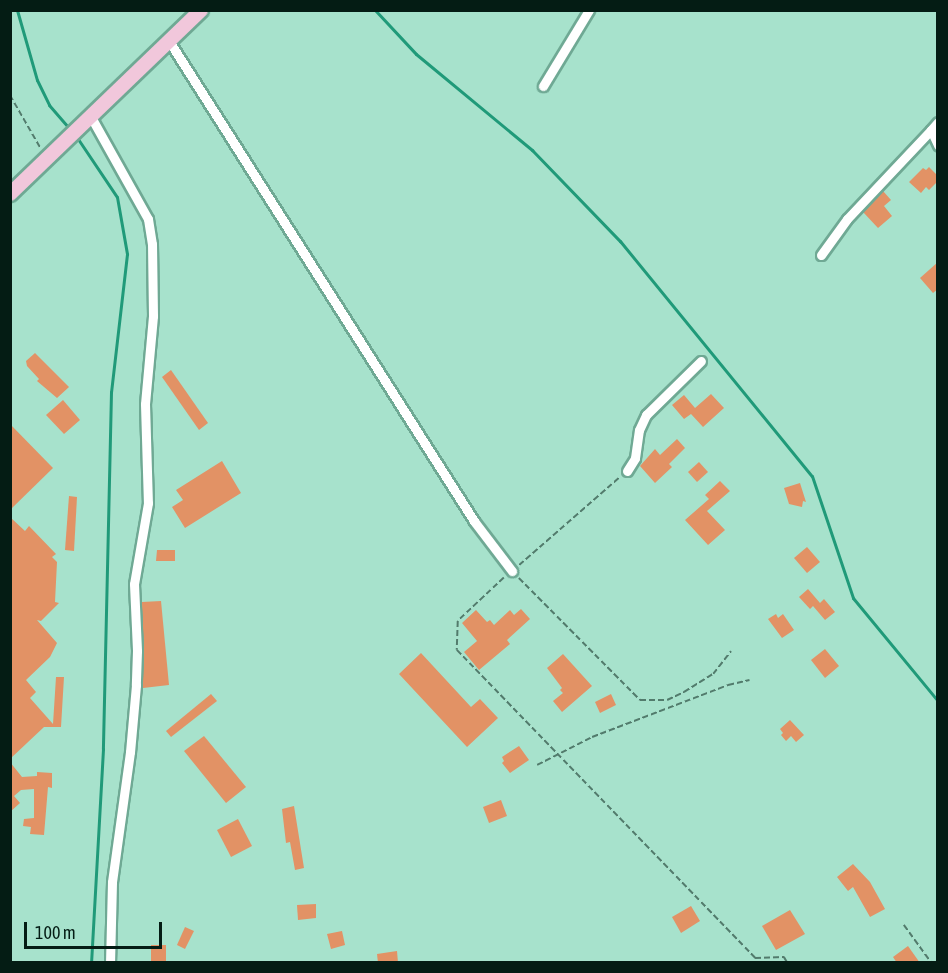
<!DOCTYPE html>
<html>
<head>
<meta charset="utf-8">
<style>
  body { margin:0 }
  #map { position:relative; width:948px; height:973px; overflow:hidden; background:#a7e2cc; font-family:"Asap Condensed",sans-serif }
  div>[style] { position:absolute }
  .stream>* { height:3px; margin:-1.5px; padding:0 1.5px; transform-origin:1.5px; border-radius:1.5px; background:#209a79 }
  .building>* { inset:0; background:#e29265 }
  .path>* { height:1.5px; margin-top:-0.75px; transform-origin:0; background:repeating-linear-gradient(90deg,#527b6c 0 6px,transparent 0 9px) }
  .roads { filter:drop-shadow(2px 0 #6fa994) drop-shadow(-2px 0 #6fa994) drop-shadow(0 2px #6fa994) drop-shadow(0 -2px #6fa994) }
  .street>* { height:9px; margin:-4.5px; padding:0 4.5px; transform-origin:4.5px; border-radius:4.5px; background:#fff }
  .primary>* { height:14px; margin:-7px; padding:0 7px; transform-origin:7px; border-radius:7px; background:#f1c7db }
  span { translate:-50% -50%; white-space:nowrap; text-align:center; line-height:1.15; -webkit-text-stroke:6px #a7e2cc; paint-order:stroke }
  .frame { position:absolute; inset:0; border:12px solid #041c14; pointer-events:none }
  .scale { position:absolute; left:24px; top:922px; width:138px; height:27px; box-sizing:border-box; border:3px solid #041c14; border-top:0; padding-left:8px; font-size:18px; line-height:21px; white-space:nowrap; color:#041c14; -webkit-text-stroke:4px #a7e2cc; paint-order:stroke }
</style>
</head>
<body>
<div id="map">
  <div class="stream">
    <div style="left:17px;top:10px;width:73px;rotate:74.1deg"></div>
    <div style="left:37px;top:80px;width:28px;rotate:64deg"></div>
    <div style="left:49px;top:105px;width:32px;rotate:49deg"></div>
    <div style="left:375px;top:10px;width:60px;rotate:47deg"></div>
    <div style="left:416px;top:54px;width:151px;rotate:39.6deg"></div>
    <div style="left:532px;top:150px;width:127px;rotate:46deg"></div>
    <div style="left:620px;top:241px;width:303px;rotate:50.8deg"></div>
    <div style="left:812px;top:476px;width:129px;rotate:71.4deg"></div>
    <div style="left:853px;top:598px;width:134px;rotate:50.5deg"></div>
    <div style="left:76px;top:136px;width:73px;rotate:56.1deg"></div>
    <div style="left:117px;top:197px;width:58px;rotate:80deg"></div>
    <div style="left:127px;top:254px;width:139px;rotate:96.6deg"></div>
    <div style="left:111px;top:392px;width:357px;rotate:91.3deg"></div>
    <div style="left:103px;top:749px;width:213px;rotate:93.2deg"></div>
  </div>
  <div class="building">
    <div style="clip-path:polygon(929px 167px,938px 176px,938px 181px,929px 190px,926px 187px,921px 193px,909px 182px,923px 168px,926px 170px)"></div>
    <div style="clip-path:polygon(883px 191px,891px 200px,884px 206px,892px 216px,878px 228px,863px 212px)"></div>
    <div style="clip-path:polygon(938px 262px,938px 289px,933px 293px,920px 278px)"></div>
    <div style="clip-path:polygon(35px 353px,69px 387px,57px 398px,37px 381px,39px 379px,27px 366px,26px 361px)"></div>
    <div style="clip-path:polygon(171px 370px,208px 423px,199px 430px,162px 377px)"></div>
    <div style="clip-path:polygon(711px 394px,724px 408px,703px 427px,691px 414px,684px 419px,672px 405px,684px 395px,695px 408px)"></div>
    <div style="clip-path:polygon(63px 400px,80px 420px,64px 434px,46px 415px)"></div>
    <div style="clip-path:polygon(10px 424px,53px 468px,10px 510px)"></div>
    <div style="clip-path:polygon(677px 439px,685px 448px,669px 464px,672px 467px,655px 483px,640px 466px,655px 449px,660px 455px)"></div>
    <div style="clip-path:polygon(222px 461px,241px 493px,185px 528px,172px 507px,183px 500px,176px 490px)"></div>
    <div style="clip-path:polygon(699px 462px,708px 472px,697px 482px,688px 472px)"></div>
    <div style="clip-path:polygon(720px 481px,730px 491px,707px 511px,725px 530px,708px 545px,685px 520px,709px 499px,705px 495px)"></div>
    <div style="clip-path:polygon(800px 483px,806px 502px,803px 501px,802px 507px,789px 504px,784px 488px)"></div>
    <div style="clip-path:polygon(69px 496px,77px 497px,74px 551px,65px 550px)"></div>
    <div style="clip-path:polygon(10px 517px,25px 531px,29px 526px,56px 554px,52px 557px,57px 562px,55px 602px,59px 603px,41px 621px,37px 620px,57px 643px,50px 657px,26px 680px,36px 692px,30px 698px,53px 724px,56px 677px,64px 677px,61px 727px,44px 727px,10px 759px)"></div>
    <div style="clip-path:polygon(807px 547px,820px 562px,807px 573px,794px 558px)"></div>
    <div style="clip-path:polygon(157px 550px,175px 550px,175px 561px,156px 561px)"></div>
    <div style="clip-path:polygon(808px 589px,820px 603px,824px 599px,835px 612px,825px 620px,813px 606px,810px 609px,799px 597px)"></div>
    <div style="clip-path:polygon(161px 601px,169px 685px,143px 688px,142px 602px)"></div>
    <div style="clip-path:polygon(521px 609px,530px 619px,507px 640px,510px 644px,479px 670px,464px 652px,477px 641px,462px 623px,476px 610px,487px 622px,490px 620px,494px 625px,510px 610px,514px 615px)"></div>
    <div style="clip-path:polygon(776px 614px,778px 618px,783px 614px,794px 630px,782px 638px,768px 619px)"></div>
    <div style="clip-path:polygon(825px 649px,839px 666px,825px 678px,811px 660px)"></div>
    <div style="clip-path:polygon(421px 653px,471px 707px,480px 699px,498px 718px,467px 747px,399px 674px)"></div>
    <div style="clip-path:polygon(563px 654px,592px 686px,562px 712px,553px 701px,563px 693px,560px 690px,562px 688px,547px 668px)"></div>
    <div style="clip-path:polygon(211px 694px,217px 701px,171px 737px,166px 731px)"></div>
    <div style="clip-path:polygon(611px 694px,616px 705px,600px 713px,595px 702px)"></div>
    <div style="clip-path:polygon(790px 720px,804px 735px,796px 742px,791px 736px,786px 741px,781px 735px,783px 733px,780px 729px)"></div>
    <div style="clip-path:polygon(204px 736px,246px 787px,226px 803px,184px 751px)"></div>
    <div style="clip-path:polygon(519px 746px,529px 760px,510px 773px,502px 763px,504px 761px,502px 757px)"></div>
    <div style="clip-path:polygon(10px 762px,22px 777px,37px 776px,37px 772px,52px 773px,52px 788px,48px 787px,44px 835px,30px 834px,31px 827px,23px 826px,24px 819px,34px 818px,34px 789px,21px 790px,14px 796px,20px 803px,10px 812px)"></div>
    <div style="clip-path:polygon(501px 800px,507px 816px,489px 823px,483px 807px)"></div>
    <div style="clip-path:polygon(294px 806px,304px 868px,295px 870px,290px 842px,286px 843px,282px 809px)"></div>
    <div style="clip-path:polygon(238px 819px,252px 846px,231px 857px,217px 830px)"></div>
    <div style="clip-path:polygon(853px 864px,870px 882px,885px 909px,870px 917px,853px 887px,848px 891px,837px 877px)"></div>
    <div style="clip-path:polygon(316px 904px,316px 918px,298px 920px,297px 905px)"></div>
    <div style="clip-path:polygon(691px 906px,700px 921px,681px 933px,672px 917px)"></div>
    <div style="clip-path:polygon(790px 910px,805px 934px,776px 950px,762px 926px)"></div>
    <div style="clip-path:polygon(185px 927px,194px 931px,185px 949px,177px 945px)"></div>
    <div style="clip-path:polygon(342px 931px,345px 945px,331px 949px,327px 934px)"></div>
    <div style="clip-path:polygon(151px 945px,166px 945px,166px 962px,151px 962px)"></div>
    <div style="clip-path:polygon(908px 946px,920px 963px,897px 963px,893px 957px)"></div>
    <div style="clip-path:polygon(397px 951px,398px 963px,378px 963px,377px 954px)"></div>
  </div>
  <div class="path">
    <div style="left:10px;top:95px;width:62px;rotate:60.1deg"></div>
    <div style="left:519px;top:565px;width:134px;rotate:-41.1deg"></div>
    <div style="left:504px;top:578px;width:63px;rotate:136.9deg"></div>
    <div style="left:458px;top:621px;width:29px;rotate:92deg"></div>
    <div style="left:457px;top:650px;width:429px;rotate:45.9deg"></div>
    <div style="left:755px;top:958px;width:29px;rotate:-2deg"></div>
    <div style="left:784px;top:957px;width:6px;rotate:59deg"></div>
    <div style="left:519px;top:578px;width:172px;rotate:45.2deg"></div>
    <div style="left:640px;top:700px;width:27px"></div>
    <div style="left:667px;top:700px;width:19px;rotate:-25deg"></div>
    <div style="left:684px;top:692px;width:34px;rotate:-32deg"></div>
    <div style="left:713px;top:674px;width:29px;rotate:-52deg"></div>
    <div style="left:537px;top:765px;width:62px;rotate:-27deg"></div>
    <div style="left:592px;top:737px;width:146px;rotate:-20.9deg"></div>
    <div style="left:728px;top:685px;width:22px;rotate:-13deg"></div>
    <div style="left:904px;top:925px;width:46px;rotate:53.9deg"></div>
  </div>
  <div class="roads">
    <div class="street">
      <div style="left:169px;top:41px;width:569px;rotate:57.57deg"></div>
      <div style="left:474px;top:521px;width:63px;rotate:52.8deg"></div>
      <div style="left:543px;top:86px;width:89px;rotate:-58.8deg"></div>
      <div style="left:91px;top:117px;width:117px;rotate:60.8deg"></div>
      <div style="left:148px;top:219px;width:25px;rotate:81deg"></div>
      <div style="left:152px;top:244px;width:72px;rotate:89.2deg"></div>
      <div style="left:153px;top:316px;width:88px;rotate:95.2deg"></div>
      <div style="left:145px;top:404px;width:99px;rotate:88.3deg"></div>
      <div style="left:148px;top:503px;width:82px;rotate:99.8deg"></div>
      <div style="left:134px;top:584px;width:67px;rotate:87.4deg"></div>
      <div style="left:137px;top:651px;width:34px;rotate:92deg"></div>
      <div style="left:136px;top:685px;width:67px;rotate:95.1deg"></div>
      <div style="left:130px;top:752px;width:131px;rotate:97.9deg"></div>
      <div style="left:112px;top:882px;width:80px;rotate:91.4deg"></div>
      <div style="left:938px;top:122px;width:11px;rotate:131deg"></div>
      <div style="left:931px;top:130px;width:17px;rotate:65deg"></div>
      <div style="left:821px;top:255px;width:44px;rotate:-54.2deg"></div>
      <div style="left:847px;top:219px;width:122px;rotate:-46.7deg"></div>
      <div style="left:627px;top:471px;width:15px;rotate:-58deg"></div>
      <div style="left:635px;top:458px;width:28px;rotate:-82deg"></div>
      <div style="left:639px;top:430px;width:17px;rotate:-65deg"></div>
      <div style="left:646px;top:415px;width:77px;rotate:-44.5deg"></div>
    </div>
    <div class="primary">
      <div style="left:10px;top:194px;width:265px;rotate:-43.9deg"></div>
    </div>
  </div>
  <div class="frame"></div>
  <div class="scale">100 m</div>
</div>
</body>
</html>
